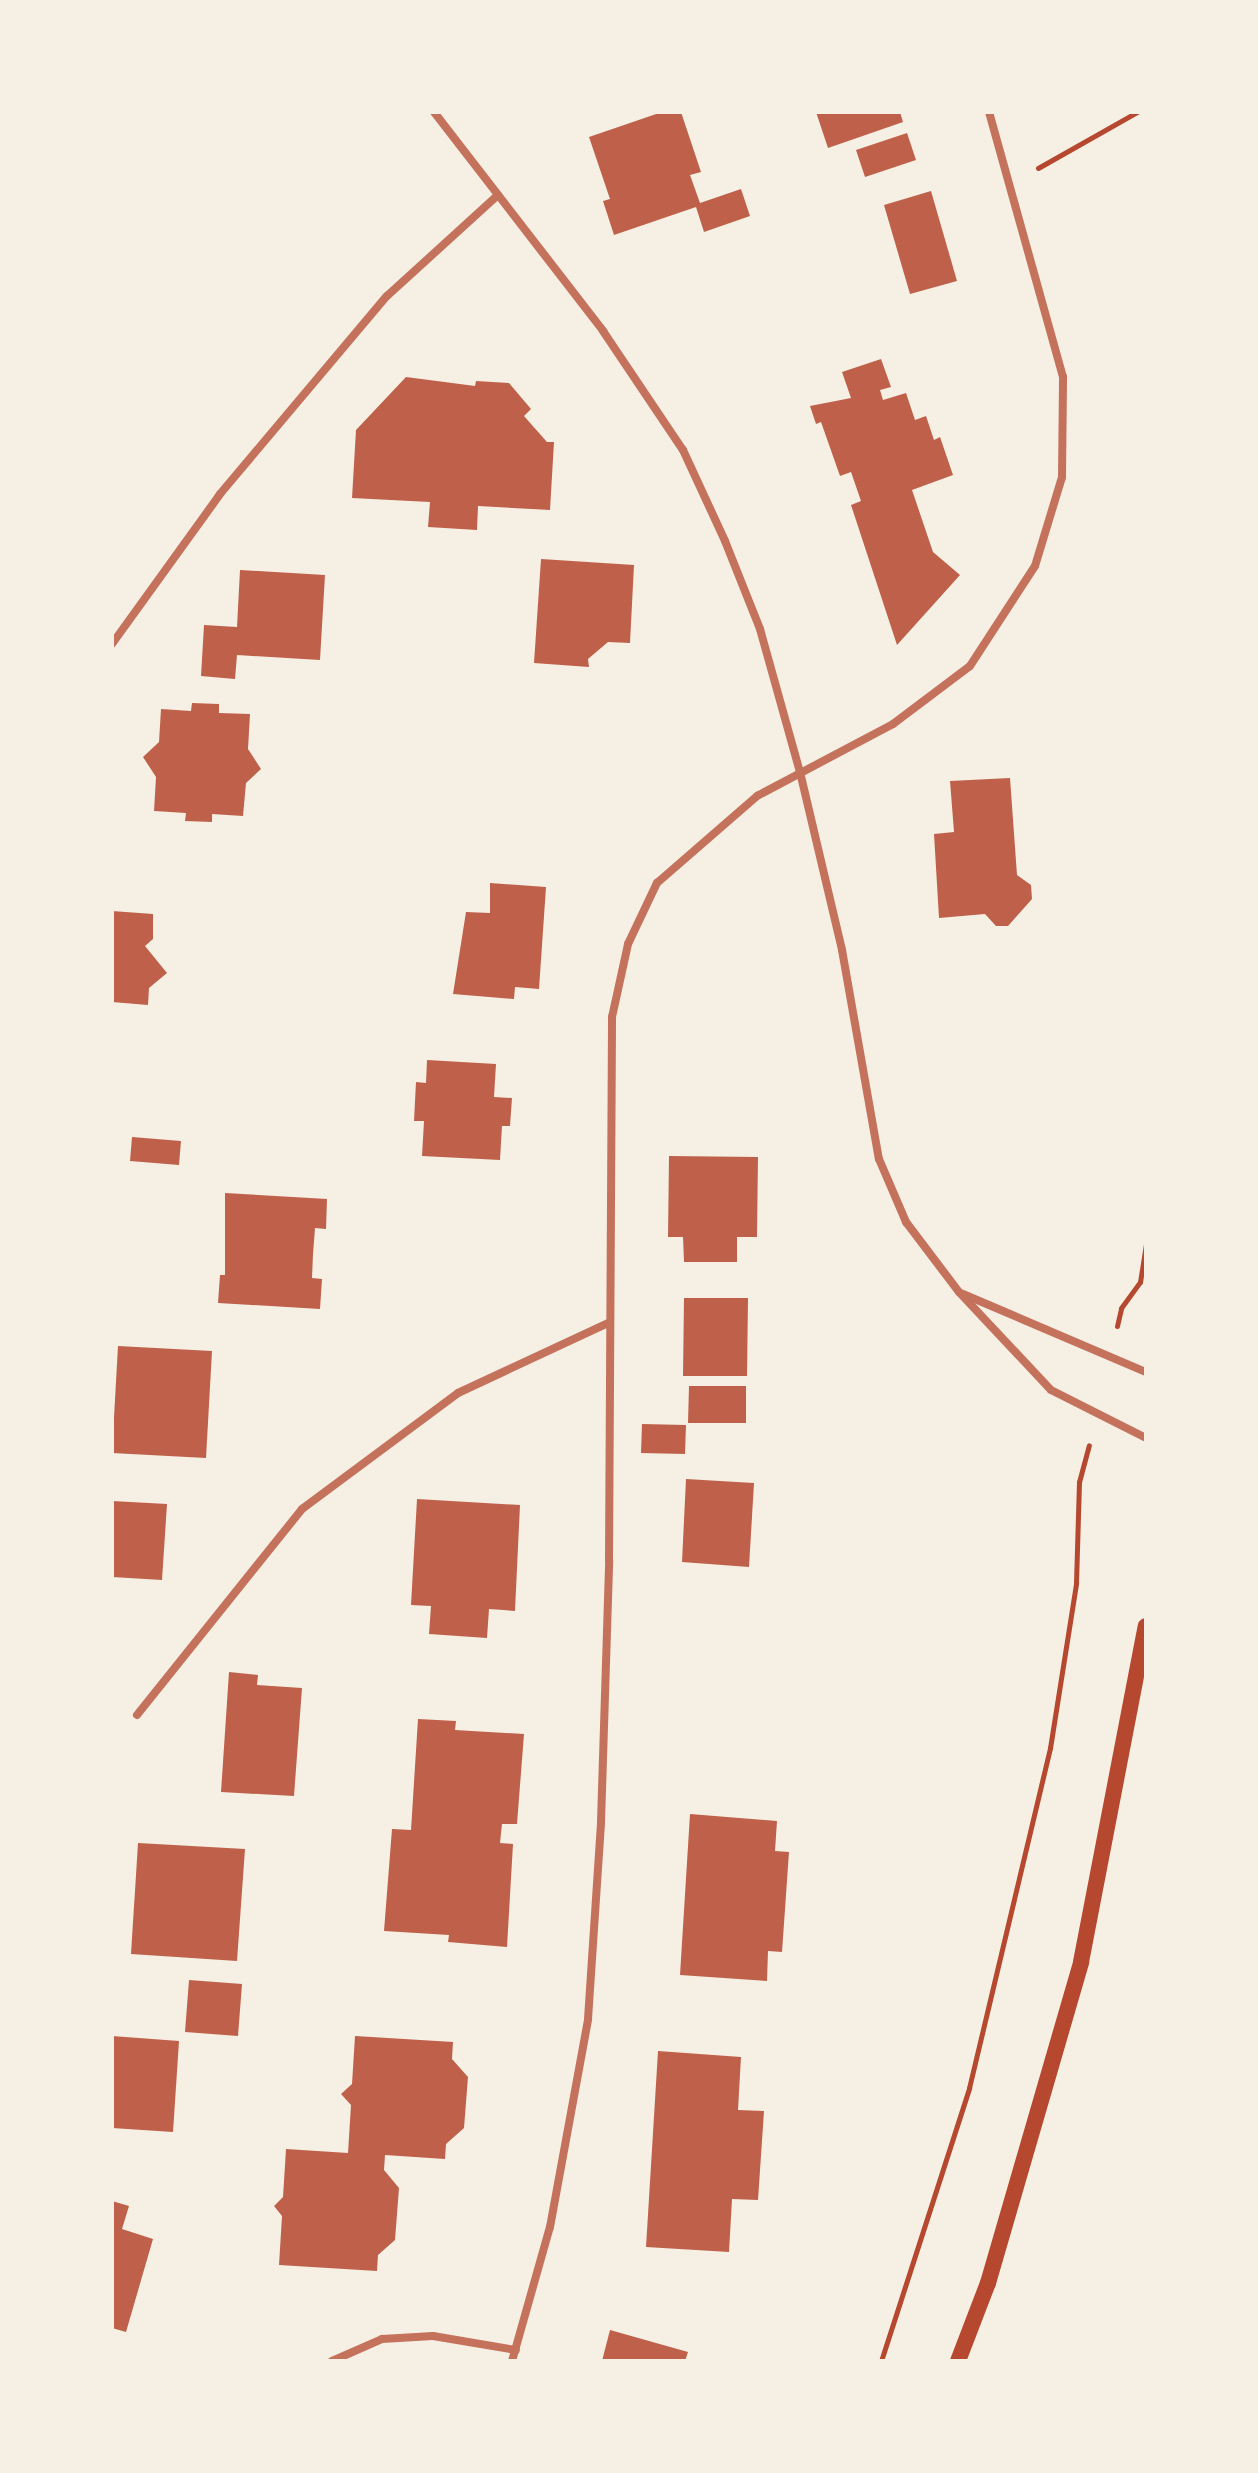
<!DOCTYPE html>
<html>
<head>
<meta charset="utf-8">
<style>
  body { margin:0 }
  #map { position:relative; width:1258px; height:2473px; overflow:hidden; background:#f6efe4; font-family:"Source Serif 4",serif }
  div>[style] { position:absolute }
  .building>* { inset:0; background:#bf614a }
  .path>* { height:5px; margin:-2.5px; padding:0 2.5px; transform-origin:2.5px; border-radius:2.5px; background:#b5482f }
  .minor>* { height:8px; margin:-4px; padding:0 4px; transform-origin:4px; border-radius:4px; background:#c5725c }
  .secondary>* { height:16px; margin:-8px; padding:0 8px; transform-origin:8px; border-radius:8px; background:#b5482f }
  span { translate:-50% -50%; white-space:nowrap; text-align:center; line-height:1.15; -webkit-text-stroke:7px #f6efe4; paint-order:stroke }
  .frame { position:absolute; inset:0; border:114px solid #f6efe4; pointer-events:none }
</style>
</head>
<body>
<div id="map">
  <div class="building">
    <div style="clip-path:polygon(662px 112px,681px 112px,701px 172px,690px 175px,700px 203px,741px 189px,750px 216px,704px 232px,696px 207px,614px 235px,603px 201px,610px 199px,589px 137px)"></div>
    <div style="clip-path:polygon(816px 112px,900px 112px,903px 122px,828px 148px)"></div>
    <div style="clip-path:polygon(907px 133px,916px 160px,865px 177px,856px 150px)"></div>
    <div style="clip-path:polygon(931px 191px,957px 281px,910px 294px,884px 205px)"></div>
    <div style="clip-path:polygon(881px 359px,891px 387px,880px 390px,883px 400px,906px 393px,915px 420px,926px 416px,934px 440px,940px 437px,953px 475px,912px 490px,933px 552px,960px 575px,897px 645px,851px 505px,861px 501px,851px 472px,840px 476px,821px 422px,816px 424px,810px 406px,851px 398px,842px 372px)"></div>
    <div style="clip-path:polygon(406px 377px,475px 386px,476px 381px,509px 383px,531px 409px,524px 416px,547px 442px,554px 442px,550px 510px,478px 506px,477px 530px,428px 527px,430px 502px,352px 498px,356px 430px)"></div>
    <div style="clip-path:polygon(541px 559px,634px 565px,630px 643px,608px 642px,588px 659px,589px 667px,534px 663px)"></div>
    <div style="clip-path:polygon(240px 570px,325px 575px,320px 660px,237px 655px,235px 679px,201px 676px,204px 625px,237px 627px)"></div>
    <div style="clip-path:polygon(192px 703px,219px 704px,219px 713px,250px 714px,248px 749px,261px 769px,246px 783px,243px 816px,212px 814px,212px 822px,185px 821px,186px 813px,154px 811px,156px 777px,143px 757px,159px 742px,161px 709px,191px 711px)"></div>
    <div style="clip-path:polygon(1010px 778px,1017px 875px,1031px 885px,1032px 899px,1008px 926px,996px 926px,985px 914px,939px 918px,934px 834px,954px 832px,950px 781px)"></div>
    <div style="clip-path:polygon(490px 883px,546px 887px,539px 989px,515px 987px,514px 999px,453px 994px,466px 912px,490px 913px)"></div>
    <div style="clip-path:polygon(112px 911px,153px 914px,153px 939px,145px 946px,167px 973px,149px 988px,148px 1005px,112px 1002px)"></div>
    <div style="clip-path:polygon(427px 1060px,496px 1064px,494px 1097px,512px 1098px,510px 1126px,502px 1126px,500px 1160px,422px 1156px,424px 1121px,414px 1121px,416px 1082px,426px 1083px)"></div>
    <div style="clip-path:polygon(132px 1137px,181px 1141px,179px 1165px,130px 1161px)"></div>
    <div style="clip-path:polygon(669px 1156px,758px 1157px,757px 1237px,737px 1237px,737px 1262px,684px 1262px,683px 1237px,668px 1237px)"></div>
    <div style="clip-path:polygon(225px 1193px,327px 1199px,326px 1229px,315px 1228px,313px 1254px,312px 1278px,322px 1279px,320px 1309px,218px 1303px,220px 1275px,225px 1275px)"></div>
    <div style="clip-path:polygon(684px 1298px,748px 1298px,747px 1376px,683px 1376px)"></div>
    <div style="clip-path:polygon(118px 1346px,212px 1351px,206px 1458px,112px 1453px)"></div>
    <div style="clip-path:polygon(689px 1386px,746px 1386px,746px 1423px,688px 1423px)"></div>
    <div style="clip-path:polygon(642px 1424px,686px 1425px,685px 1454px,641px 1453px)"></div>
    <div style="clip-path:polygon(686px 1479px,754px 1483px,749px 1567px,682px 1562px)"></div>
    <div style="clip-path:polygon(417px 1499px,520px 1505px,515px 1611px,489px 1609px,487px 1638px,429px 1634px,431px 1606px,411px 1605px)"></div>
    <div style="clip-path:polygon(112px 1501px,167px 1504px,162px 1580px,112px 1577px)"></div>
    <div style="clip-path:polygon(229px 1672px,258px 1675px,257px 1685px,302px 1688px,294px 1796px,221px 1792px)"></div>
    <div style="clip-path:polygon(418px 1719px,456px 1721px,455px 1730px,524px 1734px,517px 1824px,502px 1824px,500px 1843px,513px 1844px,507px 1947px,448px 1942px,449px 1935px,384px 1931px,392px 1829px,411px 1830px)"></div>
    <div style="clip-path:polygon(690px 1814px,777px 1821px,775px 1851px,789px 1852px,782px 1952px,768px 1951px,767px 1981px,680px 1975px)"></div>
    <div style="clip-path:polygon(138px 1843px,245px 1849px,237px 1961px,131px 1954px)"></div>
    <div style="clip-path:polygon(189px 1980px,242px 1984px,238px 2036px,185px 2032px)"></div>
    <div style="clip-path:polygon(112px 2036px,179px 2041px,173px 2132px,112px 2128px)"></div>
    <div style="clip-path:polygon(355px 2036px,453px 2042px,452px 2059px,468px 2077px,464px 2128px,446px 2144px,445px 2159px,385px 2155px,384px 2170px,399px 2188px,395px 2240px,378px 2255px,377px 2271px,279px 2265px,282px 2216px,274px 2206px,283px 2197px,286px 2149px,348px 2153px,351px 2105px,341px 2094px,352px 2084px)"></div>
    <div style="clip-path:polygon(658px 2051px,741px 2057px,738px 2110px,764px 2111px,758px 2200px,732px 2199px,729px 2252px,646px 2247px)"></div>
    <div style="clip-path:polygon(112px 2201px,129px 2206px,122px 2229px,153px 2239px,126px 2332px,112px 2328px)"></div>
    <div style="clip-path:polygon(610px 2330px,688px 2352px,685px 2361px,602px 2361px)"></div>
  </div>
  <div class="path">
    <div style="left:1038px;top:168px;width:114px;rotate:-29.5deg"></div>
    <div style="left:1117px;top:1326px;width:18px;rotate:-77deg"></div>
    <div style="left:1121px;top:1308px;width:32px;rotate:-54deg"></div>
    <div style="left:1140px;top:1282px;width:39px;rotate:-81deg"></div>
    <div style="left:881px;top:2361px;width:287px;rotate:-72.1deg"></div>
    <div style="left:969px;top:2088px;width:350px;rotate:-76.6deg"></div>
    <div style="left:1050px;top:1748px;width:167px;rotate:-81deg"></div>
    <div style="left:1076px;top:1583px;width:101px;rotate:-88.3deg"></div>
    <div style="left:1079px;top:1482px;width:38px;rotate:-75deg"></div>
  </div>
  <div class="minor">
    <div style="left:434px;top:112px;width:277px;rotate:52.3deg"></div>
    <div style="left:603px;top:331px;width:143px;rotate:56.1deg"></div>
    <div style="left:683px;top:450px;width:100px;rotate:65.2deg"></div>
    <div style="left:725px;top:541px;width:95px;rotate:68.3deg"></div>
    <div style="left:760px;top:629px;width:148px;rotate:74.4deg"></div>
    <div style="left:800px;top:772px;width:183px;rotate:76.7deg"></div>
    <div style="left:842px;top:950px;width:212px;rotate:80deg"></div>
    <div style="left:879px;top:1159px;width:69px;rotate:66.8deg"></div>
    <div style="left:906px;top:1222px;width:88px;rotate:52.9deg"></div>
    <div style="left:959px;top:1292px;width:134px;rotate:46.8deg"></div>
    <div style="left:1051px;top:1390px;width:106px;rotate:26.8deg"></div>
    <div style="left:112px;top:644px;width:185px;rotate:-54.2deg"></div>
    <div style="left:220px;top:494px;width:259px;rotate:-49.9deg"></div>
    <div style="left:387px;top:296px;width:150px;rotate:-42.3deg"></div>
    <div style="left:963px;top:1294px;width:199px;rotate:23.1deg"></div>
    <div style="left:137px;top:1715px;width:264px;rotate:-51.3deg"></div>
    <div style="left:302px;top:1509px;width:194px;rotate:-36.6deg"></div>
    <div style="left:458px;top:1393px;width:166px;rotate:-25deg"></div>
    <div style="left:332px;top:2361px;width:55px;rotate:-23.7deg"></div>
    <div style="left:382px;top:2339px;width:51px;rotate:-3.4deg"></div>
    <div style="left:433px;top:2336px;width:84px;rotate:9.6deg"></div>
    <div style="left:512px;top:2361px;width:139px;rotate:-74.2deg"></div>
    <div style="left:550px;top:2227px;width:211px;rotate:-79.6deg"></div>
    <div style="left:588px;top:2019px;width:197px;rotate:-86.2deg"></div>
    <div style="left:601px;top:1822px;width:261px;rotate:-88.2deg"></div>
    <div style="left:609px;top:1561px;width:544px;rotate:-89.68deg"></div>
    <div style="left:612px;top:1017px;width:75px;rotate:-77.6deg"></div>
    <div style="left:628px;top:944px;width:68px;rotate:-64.6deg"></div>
    <div style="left:657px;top:883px;width:133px;rotate:-41deg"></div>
    <div style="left:757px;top:796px;width:154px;rotate:-27.9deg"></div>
    <div style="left:893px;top:724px;width:96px;rotate:-37deg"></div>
    <div style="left:970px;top:666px;width:119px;rotate:-57deg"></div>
    <div style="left:1035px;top:566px;width:93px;rotate:-73.1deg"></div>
    <div style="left:1062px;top:477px;width:100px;rotate:-89.4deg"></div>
    <div style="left:1063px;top:377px;width:275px;rotate:-105.6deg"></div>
  </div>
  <div class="secondary">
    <div style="left:958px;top:2361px;width:84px;rotate:-69deg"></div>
    <div style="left:988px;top:2283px;width:334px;rotate:-73.8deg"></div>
    <div style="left:1081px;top:1962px;width:342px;rotate:-79.1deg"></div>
  </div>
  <div class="frame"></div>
</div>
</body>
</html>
